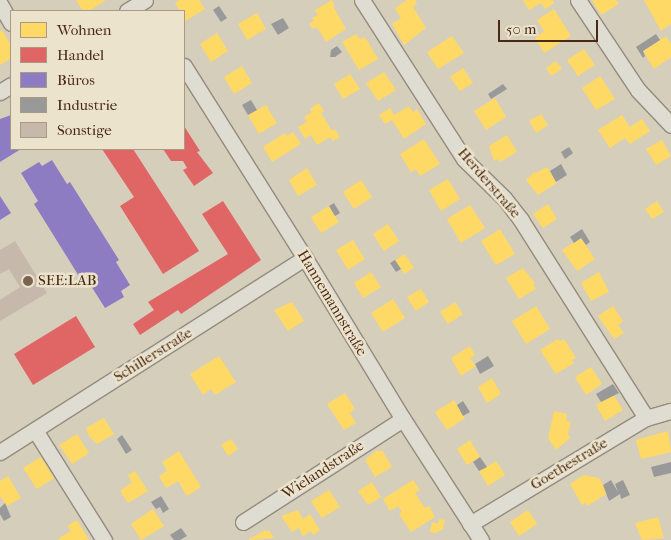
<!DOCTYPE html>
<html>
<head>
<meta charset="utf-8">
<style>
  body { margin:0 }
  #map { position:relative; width:671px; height:540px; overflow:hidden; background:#d5cebb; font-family:"IM FELL French Canon",serif }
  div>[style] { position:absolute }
  .homes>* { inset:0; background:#ffd966 }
  .shops>* { inset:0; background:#e06666 }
  .offices>* { inset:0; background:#8e7cc3 }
  .industry>* { inset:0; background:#999 }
  .building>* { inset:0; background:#c7b8ac }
  .roads { filter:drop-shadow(1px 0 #948b7e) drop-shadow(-1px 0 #948b7e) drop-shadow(0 1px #948b7e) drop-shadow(0 -1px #948b7e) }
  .minor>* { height:15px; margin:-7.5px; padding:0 7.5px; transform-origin:7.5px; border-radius:7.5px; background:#dfdcd2 }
  .dots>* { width:14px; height:14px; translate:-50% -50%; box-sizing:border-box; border:2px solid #ebe3cc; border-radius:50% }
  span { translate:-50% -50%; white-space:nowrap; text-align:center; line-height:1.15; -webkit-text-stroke:5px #ebe3cc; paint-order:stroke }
  .street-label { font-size:15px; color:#4a2915 }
  .poi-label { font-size:15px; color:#4a2915 }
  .left { translate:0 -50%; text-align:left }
  .legend { position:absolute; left:10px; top:10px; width:175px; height:140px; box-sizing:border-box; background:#ebe3cc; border:1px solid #ab9983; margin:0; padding:6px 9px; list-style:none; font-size:15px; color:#4a2915 }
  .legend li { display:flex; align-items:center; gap:10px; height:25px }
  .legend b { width:25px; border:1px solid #ab9983 }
  .scale { position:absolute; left:498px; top:20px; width:100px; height:22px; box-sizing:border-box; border:2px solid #4a2915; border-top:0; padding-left:6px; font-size:15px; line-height:18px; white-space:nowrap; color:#4a2915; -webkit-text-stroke:4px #ebe3cc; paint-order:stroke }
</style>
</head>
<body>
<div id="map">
  <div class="homes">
    <div style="clip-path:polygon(76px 0,106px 0,89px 11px,83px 11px)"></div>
    <div style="clip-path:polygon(180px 0,199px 0,205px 9px,185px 21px,184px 11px,180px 11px,175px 3px)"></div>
    <div style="clip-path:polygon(332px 0,335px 5px,333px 6px,346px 29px,326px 42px,317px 27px,313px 29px,309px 24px,314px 21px,312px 18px,318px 15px,315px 10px)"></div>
    <div style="clip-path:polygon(407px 0,415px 0,417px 4px,413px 7px,426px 28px,404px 45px,392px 24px,401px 18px,395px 8px)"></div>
    <div style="clip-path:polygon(523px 0,552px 0,554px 3px,545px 9px,541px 3px,529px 10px)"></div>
    <div style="clip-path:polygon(592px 0,616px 0,619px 4px,601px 15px)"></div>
    <div style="clip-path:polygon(644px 0,671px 0,671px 24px,661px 31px)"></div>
    <div style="clip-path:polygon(554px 9px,571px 36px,544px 53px,535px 38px,544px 31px,537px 20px)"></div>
    <div style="clip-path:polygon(257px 13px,266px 29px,247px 40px,238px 24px)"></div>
    <div style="clip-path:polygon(2px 30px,11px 45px,11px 58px,0 65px,0 31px)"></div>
    <div style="clip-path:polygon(217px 33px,228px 51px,211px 62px,200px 44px)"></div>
    <div style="clip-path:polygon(356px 34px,360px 39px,365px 37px,378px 59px,359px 70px,342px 42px)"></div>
    <div style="clip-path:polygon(452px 36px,464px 53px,438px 69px,427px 52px)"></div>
    <div style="clip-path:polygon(666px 36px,671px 44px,671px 57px,654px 69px,643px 51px)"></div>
    <div style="clip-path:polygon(584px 49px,595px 65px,578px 76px,567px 60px)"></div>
    <div style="clip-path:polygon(556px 61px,562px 69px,551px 76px,546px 68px)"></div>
    <div style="clip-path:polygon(242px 66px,252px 83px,234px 94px,224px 77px)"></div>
    <div style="clip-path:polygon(463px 68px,473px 83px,460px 91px,450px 77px)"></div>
    <div style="clip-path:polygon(384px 72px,396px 90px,378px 101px,366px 83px)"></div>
    <div style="clip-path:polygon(350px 74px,360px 89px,343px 99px,334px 84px)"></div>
    <div style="clip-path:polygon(600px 76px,615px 99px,596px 110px,582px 88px)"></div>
    <div style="clip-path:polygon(495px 98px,506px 117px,486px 130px,474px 111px)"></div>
    <div style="clip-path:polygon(319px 103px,324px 111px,321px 113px,332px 131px,335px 129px,340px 137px,333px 141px,330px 137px,317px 145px,311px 135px,305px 139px,298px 127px,307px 122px,304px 117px,312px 112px,310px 109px)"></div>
    <div style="clip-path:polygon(266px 105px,277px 123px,259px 134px,248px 115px)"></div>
    <div style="clip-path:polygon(409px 106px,413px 112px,417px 109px,426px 124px,404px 139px,392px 120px,385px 124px,379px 115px,390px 108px,394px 115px)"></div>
    <div style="clip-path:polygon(541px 114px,548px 125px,536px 133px,529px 121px)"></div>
    <div style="clip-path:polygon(622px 115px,630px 127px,642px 119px,650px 131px,630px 144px,625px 138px,610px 148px,598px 130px)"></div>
    <div style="clip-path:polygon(293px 132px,301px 144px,272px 162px,263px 147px,285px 133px,287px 136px)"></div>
    <div style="clip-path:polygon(507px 135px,517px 152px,500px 162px,498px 159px,494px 161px,489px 146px)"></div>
    <div style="clip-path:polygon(424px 139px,440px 164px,420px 176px,416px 169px,411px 172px,400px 154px)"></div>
    <div style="clip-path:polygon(662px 140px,671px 156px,656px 165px,646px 149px)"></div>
    <div style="clip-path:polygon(547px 167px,557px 183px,538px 195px,526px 180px,534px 172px,536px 173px)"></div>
    <div style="clip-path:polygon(307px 168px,317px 185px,298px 196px,289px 180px)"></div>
    <div style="clip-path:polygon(448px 179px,460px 199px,441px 211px,429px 190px)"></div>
    <div style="clip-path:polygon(361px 180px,372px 197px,354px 209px,343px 192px)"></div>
    <div style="clip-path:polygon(657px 201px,664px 212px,652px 219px,645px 209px)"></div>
    <div style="clip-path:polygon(548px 204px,557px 219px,543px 228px,533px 214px)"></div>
    <div style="clip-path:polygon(470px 205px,485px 228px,461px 243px,447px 219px)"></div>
    <div style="clip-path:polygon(329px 206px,339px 222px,321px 233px,311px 217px)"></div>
    <div style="clip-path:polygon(388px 224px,399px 241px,384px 251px,373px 234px)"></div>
    <div style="clip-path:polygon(500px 229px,515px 254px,496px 265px,481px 241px)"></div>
    <div style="clip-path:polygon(581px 238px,595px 259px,577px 271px,562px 250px)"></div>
    <div style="clip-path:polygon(353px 240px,365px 259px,348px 270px,336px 250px)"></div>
    <div style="clip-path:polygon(405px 254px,414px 268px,404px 274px,395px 260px)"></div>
    <div style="clip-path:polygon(523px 268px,535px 283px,533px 284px,536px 289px,519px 299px,506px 278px)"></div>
    <div style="clip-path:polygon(371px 272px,381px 287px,363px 298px,354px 283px)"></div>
    <div style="clip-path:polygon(599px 272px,609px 292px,591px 301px,581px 283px)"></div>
    <div style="clip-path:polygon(421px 289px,429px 302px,416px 311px,407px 297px)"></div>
    <div style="clip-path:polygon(393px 299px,405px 318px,383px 332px,371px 313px)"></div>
    <div style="clip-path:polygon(292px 302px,304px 321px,288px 331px,274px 310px)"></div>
    <div style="clip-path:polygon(455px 302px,463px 314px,448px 324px,440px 312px)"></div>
    <div style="clip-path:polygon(536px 306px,550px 329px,526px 344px,512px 321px)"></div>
    <div style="clip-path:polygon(613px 306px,623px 321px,618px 325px,624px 333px,614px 339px,598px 316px)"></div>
    <div style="clip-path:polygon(558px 339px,560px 341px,564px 339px,576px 358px,572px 360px,574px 363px,556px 374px,540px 350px)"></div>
    <div style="clip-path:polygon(470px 346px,475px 355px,470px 358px,476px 366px,461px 376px,451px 358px)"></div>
    <div style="clip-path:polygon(219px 356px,236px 382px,215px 395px,211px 389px,203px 395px,190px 374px)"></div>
    <div style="clip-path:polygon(591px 367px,602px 384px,586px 395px,575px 377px)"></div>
    <div style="clip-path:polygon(492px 378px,501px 394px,487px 403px,478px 387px)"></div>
    <div style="clip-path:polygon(345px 393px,355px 409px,350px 413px,356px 423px,344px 430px,327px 404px)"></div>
    <div style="clip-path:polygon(613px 394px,623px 410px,605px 421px,596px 405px)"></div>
    <div style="clip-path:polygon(454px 400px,465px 418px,447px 430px,435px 412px)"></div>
    <div style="clip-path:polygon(554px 411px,567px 414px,566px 421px,571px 422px,568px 434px,570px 438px,556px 450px,548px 438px)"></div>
    <div style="clip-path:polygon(104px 418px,114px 434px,97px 444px,89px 436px,86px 428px)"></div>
    <div style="clip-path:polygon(668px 431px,671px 452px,641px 459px,636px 440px)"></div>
    <div style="clip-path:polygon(77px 434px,89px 453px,72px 464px,59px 445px)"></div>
    <div style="clip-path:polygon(231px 439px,238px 449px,228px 456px,221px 445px)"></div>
    <div style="clip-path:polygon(470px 440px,480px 457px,467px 465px,457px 449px)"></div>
    <div style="clip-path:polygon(377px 450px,379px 452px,382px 450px,392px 467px,375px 477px,365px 460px)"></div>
    <div style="clip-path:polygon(179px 451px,201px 487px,187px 496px,178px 481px,166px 488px,159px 476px,167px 471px,162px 462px)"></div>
    <div style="clip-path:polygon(41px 457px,54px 478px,37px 489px,23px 468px)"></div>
    <div style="clip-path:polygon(496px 461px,505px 475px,488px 486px,479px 471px)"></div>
    <div style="clip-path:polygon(135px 471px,148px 491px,128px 503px,120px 491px,132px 482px,128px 475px)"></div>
    <div style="clip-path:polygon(584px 475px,599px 478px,608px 493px,587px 506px,586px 503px,582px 505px,570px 484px)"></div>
    <div style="clip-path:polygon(8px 476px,21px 498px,7px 506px,0 496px,0 481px)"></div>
    <div style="clip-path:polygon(413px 480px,420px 490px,415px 493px,425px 508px,429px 506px,435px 517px,411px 532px,399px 514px,402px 512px,398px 506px,390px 511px,383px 499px)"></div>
    <div style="clip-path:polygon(372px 482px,381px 497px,368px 505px,358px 491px)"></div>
    <div style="clip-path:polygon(329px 490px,340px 507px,322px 518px,311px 501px)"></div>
    <div style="clip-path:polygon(153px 509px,164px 526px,141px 540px,131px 524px)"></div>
    <div style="clip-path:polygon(298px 510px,303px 519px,310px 514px,320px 530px,313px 535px,311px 531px,303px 536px,299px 528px,292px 532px,281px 516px)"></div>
    <div style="clip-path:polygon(528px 510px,537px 524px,519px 536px,510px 522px)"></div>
    <div style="clip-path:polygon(658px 517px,664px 538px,642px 540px,635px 523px)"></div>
    <div style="clip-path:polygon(439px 519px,445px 520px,443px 529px,436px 533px,430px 532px,432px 522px,438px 524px)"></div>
    <div style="clip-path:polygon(77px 520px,89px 540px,60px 540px,59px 538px,71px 531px,67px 526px)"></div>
    <div style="clip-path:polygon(265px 530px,266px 532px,269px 530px,274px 538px,248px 540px)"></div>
  </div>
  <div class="shops">
    <div style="clip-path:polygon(184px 126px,200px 151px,197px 152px,213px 173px,194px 186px,183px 170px,187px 168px,183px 161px,171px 161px,163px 149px,184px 149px)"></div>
    <div style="clip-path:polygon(102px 149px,133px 149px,199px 251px,163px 274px,120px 206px,134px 197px)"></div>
    <div style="clip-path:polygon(223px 201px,261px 260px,181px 314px,178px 310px,140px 335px,133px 324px,154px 310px,148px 302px,228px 254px,202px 214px)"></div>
    <div style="clip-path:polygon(76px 316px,95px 347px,33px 385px,14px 354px)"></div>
  </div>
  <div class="offices">
    <div style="clip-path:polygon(11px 115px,11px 149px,21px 149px,0 162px,0 119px)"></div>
    <div style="clip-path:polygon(52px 160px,67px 184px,70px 182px,119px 260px,116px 262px,130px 285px,121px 291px,124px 297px,105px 308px,86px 278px,82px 281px,34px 204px,38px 201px,21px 173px,39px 162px,42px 166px)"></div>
    <div style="clip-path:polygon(0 196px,11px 213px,0 220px)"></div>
  </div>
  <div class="industry">
    <div style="clip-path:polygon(219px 6px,227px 18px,221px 22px,213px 10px)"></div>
    <div style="clip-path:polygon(283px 18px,289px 28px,278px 35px,271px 24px)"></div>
    <div style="clip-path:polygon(656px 34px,660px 40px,643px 51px,645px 56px,643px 58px,636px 47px)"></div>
    <div style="clip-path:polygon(337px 46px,342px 52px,335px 57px,330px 57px,331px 50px)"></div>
    <div style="clip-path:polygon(503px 84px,507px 89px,491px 99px,488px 94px)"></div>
    <div style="clip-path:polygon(251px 100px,257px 110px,248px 115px,242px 105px)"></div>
    <div style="clip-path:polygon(569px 147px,573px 153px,565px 159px,561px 152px)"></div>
    <div style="clip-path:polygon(561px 164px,567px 175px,556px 182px,550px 171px)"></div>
    <div style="clip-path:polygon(334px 203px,340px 213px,335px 216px,329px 206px)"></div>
    <div style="clip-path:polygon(582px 229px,590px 242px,586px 245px,581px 238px,574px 243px,570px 237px)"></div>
    <div style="clip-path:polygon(395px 260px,401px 269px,396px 272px,390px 263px)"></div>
    <div style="clip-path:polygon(488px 356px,494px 366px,480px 374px,475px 364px)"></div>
    <div style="clip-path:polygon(613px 384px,619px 393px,601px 402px,596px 394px)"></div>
    <div style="clip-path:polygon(463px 401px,470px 412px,463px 416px,457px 405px)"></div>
    <div style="clip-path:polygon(122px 435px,132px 450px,126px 454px,117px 439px)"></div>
    <div style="clip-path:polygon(480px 457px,487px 467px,479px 471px,473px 462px)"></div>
    <div style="clip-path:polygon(671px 462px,671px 473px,654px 477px,651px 467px)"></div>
    <div style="clip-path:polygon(611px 480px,618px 492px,615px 484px,623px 480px,630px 495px,621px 499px,620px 494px,609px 501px,603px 485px)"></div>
    <div style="clip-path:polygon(161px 496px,169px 509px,163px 513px,160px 507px,156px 509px,151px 502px)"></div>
    <div style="clip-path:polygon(5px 503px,11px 517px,4px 521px,0 514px,0 508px)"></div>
    <div style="clip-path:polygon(181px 528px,187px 536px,180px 540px,174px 540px,170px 535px)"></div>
  </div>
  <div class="building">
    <div style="clip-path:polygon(15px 241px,47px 293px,0 321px,0 300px,20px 287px,9px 269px,0 274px,0 250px)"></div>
  </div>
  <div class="roads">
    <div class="minor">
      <div style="left:362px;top:0;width:189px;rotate:57.3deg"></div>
      <div style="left:464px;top:159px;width:56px;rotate:44.3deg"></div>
      <div style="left:504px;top:198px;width:28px;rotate:52deg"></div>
      <div style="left:521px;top:220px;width:234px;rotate:57.7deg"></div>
      <div style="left:578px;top:0;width:108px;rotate:56.3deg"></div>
      <div style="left:638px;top:90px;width:48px;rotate:46.7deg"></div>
      <div style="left:0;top:4px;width:22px;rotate:60deg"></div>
      <div style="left:127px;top:11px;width:21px;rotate:-31deg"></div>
      <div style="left:184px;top:66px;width:227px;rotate:57.8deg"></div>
      <div style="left:305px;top:258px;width:188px;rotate:58.7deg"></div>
      <div style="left:403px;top:419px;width:144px;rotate:57.2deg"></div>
      <div style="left:0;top:92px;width:13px;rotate:-32deg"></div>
      <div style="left:35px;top:430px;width:130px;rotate:57.9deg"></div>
      <div style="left:0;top:452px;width:361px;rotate:-32.5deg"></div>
      <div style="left:243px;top:522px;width:190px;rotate:-32.8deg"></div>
      <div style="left:470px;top:524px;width:205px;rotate:-31.1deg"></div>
      <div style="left:646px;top:418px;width:26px;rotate:-16deg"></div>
    </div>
  </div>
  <div class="dots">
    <div style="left:28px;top:281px;background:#7b634f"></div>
  </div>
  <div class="street-label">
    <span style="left:489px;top:183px;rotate:49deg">Herderstraße</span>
    <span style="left:332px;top:303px;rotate:59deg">Hannemannstraße</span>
    <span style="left:153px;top:355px;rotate:-32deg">Schillerstraße</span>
    <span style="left:569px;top:464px;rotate:-31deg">Goethestraße</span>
    <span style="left:323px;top:470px;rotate:-33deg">Wielandstraße</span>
  </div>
  <div class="poi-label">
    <span class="left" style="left:38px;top:281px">SEE:LAB</span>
  </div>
  <ul class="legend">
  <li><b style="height:14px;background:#ffd966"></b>Wohnen</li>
  <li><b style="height:14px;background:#e06666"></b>Handel</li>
  <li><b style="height:14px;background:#8e7cc3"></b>Büros</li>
  <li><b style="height:14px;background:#999"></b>Industrie</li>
  <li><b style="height:14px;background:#c7b8ac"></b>Sonstige</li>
  </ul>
  <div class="scale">50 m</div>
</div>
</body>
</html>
